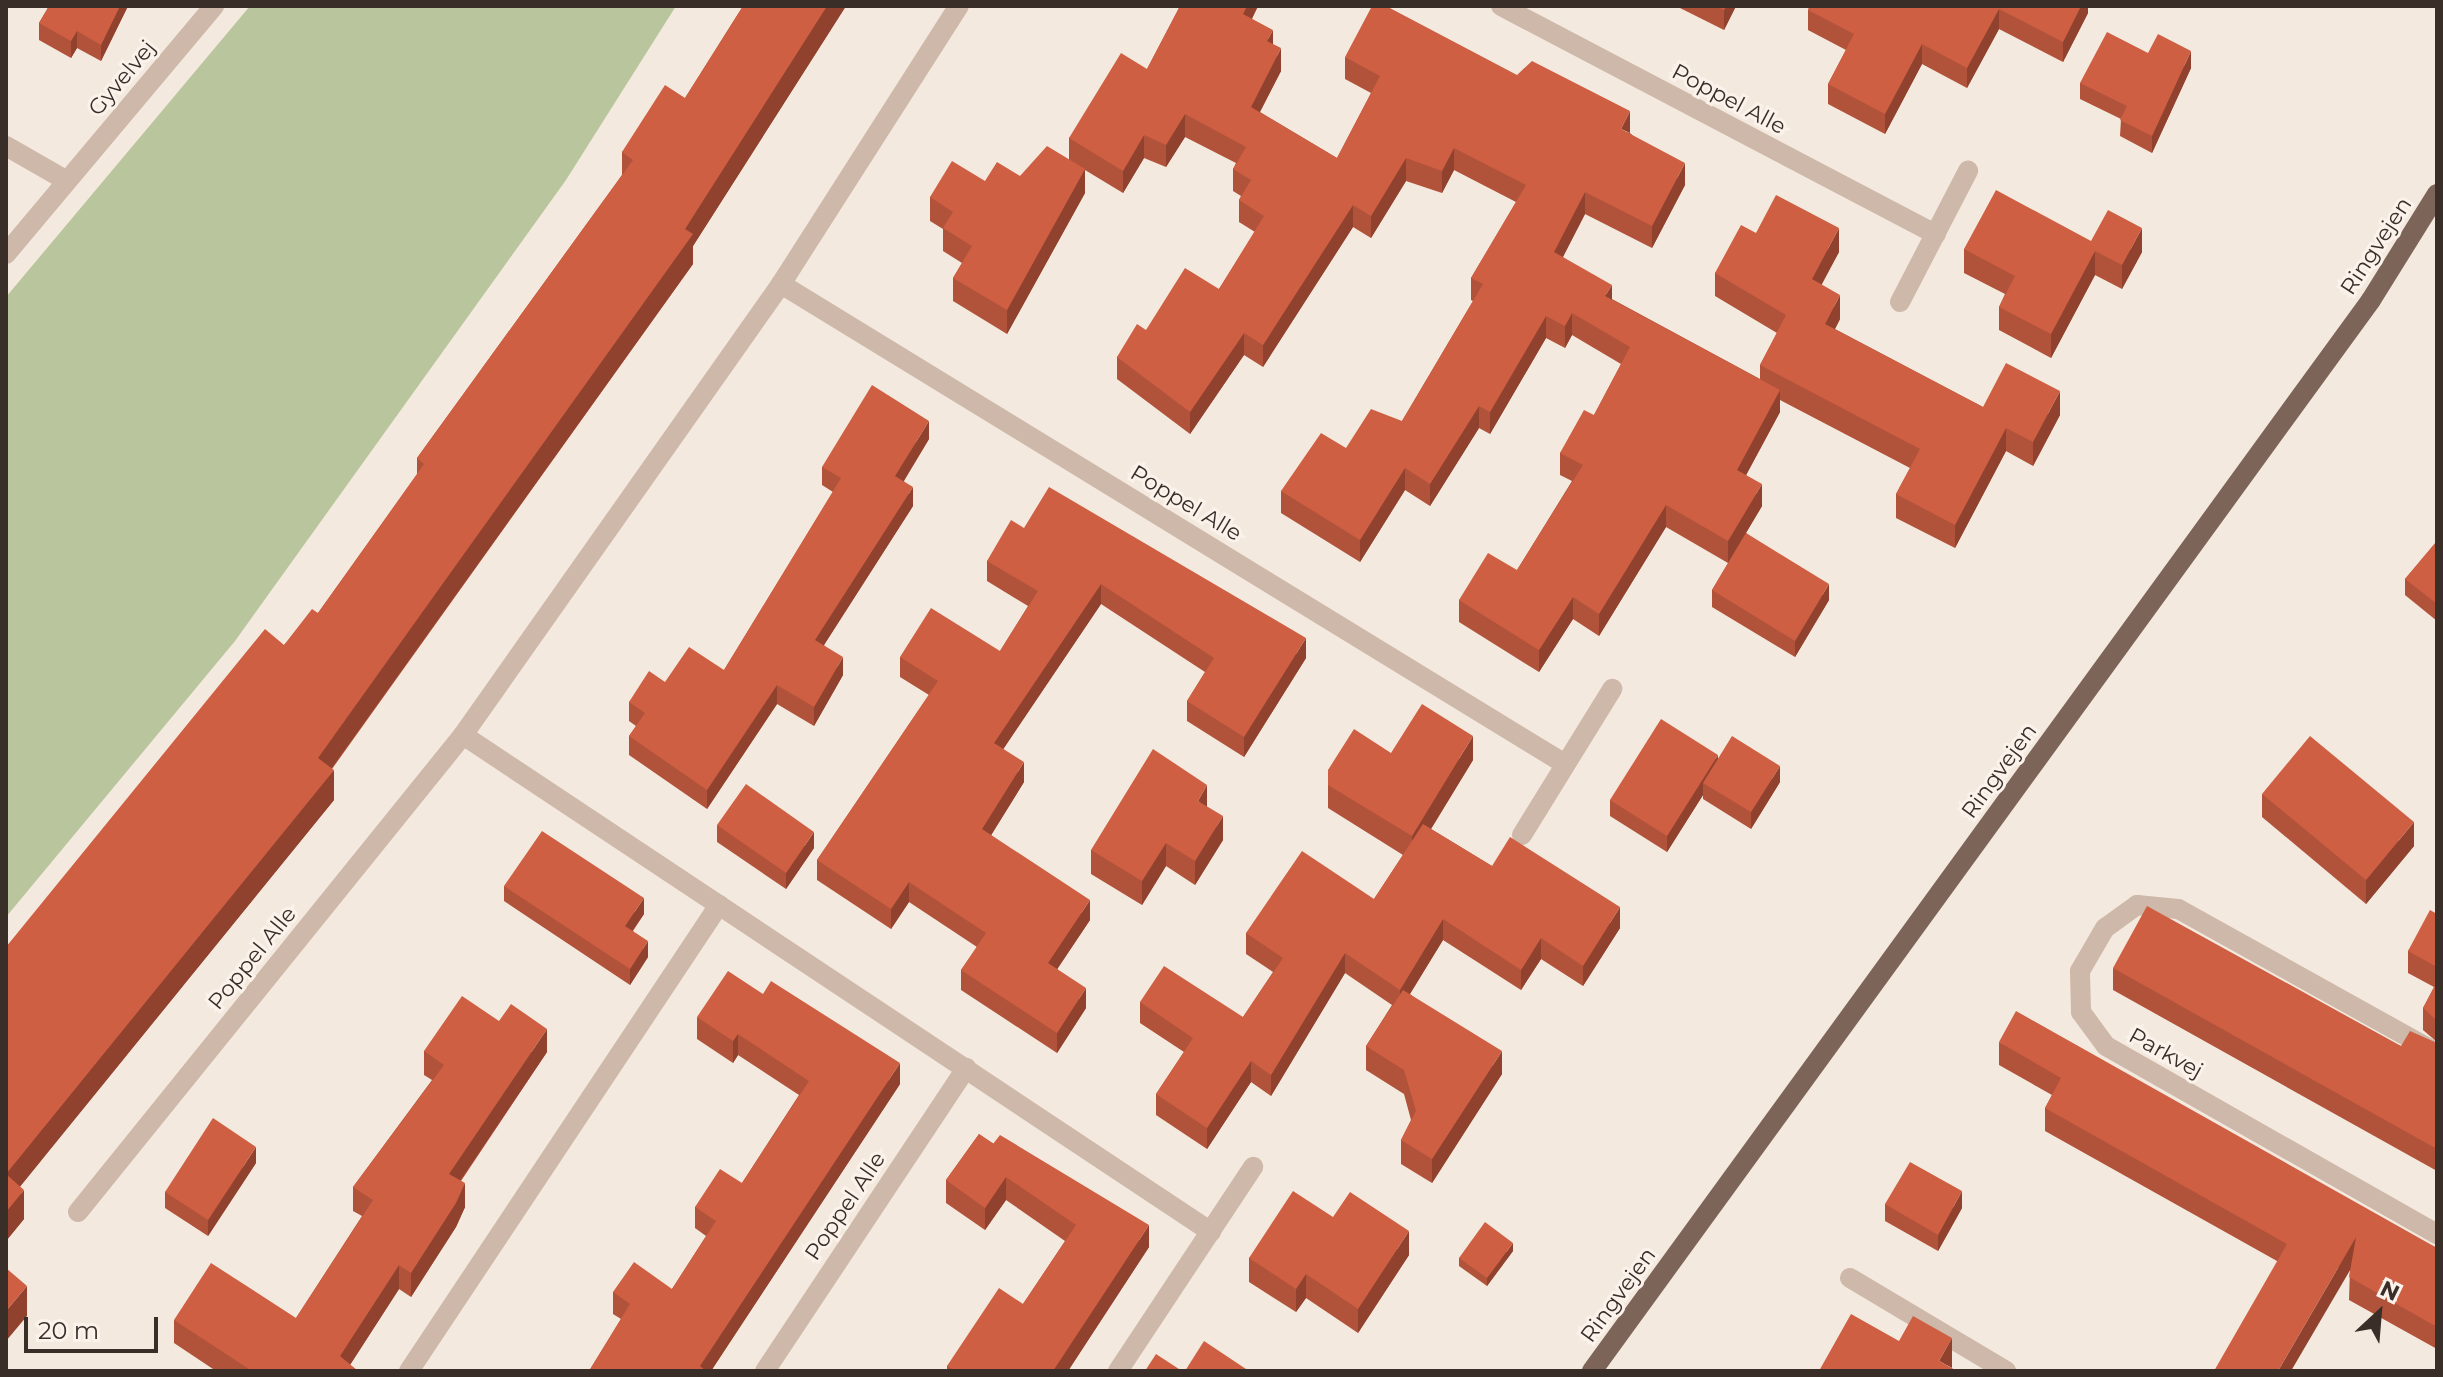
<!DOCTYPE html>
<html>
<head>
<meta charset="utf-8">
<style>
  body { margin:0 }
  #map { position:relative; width:2443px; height:1377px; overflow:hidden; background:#f4e9de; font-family:Montserrat,sans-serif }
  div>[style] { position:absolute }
  .green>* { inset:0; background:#b9c59c }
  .minor>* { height:20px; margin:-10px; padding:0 10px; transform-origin:10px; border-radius:10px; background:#ceb8a9 }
  .major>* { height:20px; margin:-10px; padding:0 10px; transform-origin:10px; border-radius:10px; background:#7d6459 }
  .wall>* { inset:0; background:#b1523a }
  .shaded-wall>* { inset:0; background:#90422f }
  .building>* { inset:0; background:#ce5f43 }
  span { translate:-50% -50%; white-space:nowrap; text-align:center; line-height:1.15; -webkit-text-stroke:6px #fbf3eb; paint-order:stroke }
  .street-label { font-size:22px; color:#3a2e29 }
  .frame { position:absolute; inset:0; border:8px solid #3a2e29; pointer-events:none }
  .north { position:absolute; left:2339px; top:1273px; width:80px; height:80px; -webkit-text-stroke:6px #fbf3eb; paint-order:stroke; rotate:26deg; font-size:22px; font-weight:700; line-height:32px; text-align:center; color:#3a2e29 }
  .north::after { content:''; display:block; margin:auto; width:28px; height:36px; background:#3a2e29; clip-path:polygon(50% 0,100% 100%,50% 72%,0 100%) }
  .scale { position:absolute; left:24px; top:1317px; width:134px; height:36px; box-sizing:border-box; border:4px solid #3a2e29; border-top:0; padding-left:10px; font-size:24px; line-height:28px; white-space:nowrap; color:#3a2e29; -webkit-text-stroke:6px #fbf3eb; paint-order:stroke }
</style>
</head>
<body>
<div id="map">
  <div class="green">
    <div style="clip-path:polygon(250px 6px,676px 6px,566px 180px,235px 641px,6px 917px,6px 297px)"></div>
  </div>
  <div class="minor">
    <div style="left:1501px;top:6px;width:491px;rotate:27.7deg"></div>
    <div style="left:6px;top:146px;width:70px;rotate:29.8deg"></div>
    <div style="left:6px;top:254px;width:324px;rotate:-50deg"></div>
    <div style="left:781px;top:284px;width:919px;rotate:31.48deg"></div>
    <div style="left:1900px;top:302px;width:148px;rotate:-62.6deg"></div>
    <div style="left:463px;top:735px;width:898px;rotate:33.6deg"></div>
    <div style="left:1522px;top:835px;width:172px;rotate:-58.3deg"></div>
    <div style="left:2437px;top:1053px;width:296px;rotate:-150.9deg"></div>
    <div style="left:2178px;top:909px;width:41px;rotate:-174.4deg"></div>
    <div style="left:2137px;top:905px;width:39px;rotate:144deg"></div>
    <div style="left:2105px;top:928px;width:50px;rotate:120.2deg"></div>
    <div style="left:2080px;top:971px;width:41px;rotate:88.6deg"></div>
    <div style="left:2081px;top:1012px;width:42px;rotate:53.7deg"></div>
    <div style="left:2106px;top:1046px;width:381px;rotate:29.6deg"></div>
    <div style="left:78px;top:1212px;width:613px;rotate:-51.09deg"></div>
    <div style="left:463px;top:735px;width:552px;rotate:-54.81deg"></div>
    <div style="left:781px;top:284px;width:330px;rotate:-57.4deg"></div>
    <div style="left:1850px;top:1278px;width:182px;rotate:30.8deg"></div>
    <div style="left:409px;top:1371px;width:560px;rotate:-56.37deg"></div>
    <div style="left:765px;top:1371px;width:364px;rotate:-56.4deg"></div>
    <div style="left:1118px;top:1371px;width:245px;rotate:-56.5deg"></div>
  </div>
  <div class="major">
    <div style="left:1592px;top:1371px;width:1324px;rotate:-53.97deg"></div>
    <div style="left:2371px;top:300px;width:125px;rotate:-58.1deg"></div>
  </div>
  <div class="wall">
    <div style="clip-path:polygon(49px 6px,128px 6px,101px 61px,77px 48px,71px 58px,39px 40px,39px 23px)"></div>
    <div style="clip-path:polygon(743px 6px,846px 6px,693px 246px,693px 264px,332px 769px,334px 800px,20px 1186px,24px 1219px,6px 1241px,6px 947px,284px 645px,318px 613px,417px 475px,417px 458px,622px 175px,622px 152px,685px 98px)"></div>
    <div style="clip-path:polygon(1180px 6px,1258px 6px,1252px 19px,1273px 44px,1281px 71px,1260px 112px,1337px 158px,1371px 93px,1345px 79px,1345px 57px,1630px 133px,1685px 185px,1652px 248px,1585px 214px,1563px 257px,1612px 299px,1760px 379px,1760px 365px,1777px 333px,1715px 296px,1715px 273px,1756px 233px,1839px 252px,1821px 284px,1840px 319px,1835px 329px,1983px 407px,2060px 415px,2033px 466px,2006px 451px,1955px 548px,1896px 518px,1896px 494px,1910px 468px,1780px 400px,1780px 412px,1746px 475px,1762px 506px,1746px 533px,1829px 600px,1795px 657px,1712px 607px,1712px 590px,1728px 563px,1666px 527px,1599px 636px,1573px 619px,1539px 672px,1459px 622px,1459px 600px,1517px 570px,1572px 481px,1560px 475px,1560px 453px,1594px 415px,1621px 364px,1572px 335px,1565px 348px,1546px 338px,1490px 434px,1479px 428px,1430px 506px,1405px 490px,1360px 562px,1281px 513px,1281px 491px,1346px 448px,1402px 421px,1473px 301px,1471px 300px,1471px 278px,1516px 202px,1454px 170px,1442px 193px,1406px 181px,1371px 238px,1353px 227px,1263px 367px,1244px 355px,1190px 434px,1117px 379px,1117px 357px,1146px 330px,1219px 289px,1255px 232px,1239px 222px,1239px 200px,1241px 196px,1233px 191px,1233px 169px,1236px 163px,1185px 137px,1166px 167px,1144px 158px,1123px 193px,1085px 170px,1085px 193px,1007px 334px,953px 301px,953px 278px,962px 263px,943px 251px,943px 229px,930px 221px,930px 197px,1020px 176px,1069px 160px,1069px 138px,1147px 69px)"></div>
    <div style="clip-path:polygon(1676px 6px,1736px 6px,1724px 30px)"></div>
    <div style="clip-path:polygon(2088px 6px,2088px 13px,2063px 62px,1999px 29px,1967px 88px,1922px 64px,1885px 134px,1828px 104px,1828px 84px,1846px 50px,1808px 30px,1808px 10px)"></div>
    <div style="clip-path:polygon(2148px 53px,2191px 68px,2152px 153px,2120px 136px,2121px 119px,2080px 99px,2080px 83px)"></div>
    <div style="clip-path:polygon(2091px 241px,2142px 252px,2122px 289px,2095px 275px,2051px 358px,1999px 330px,1999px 307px,2005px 294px,1964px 273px,1964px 249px)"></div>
    <div style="clip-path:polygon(929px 439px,904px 481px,913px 506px,824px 645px,843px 675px,814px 726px,777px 704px,707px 809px,629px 755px,629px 736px,636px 726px,629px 721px,629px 702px,665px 682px,724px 670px,833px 492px,822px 485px,822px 467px)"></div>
    <div style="clip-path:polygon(1024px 528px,1306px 658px,1244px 757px,1187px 721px,1187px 701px,1205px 672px,1101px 604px,1003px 749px,1024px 782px,991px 835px,1090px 920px,1057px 969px,1086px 1008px,1057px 1053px,961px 990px,961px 970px,977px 947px,909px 902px,891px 929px,817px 880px,817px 860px,929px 695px,900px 677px,900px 657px,1000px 651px,1028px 606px,987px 581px,987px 561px)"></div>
    <div style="clip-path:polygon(2437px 541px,2437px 621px,2405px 595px,2405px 579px)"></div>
    <div style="clip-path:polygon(1391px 753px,1473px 760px,1431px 829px,1492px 866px,1620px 928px,1583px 986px,1541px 959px,1521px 990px,1443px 940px,1410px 994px,1502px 1074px,1432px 1183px,1401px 1164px,1401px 1140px,1411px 1120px,1404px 1094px,1366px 1070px,1366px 1046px,1392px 1005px,1345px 973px,1271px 1096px,1251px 1082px,1207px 1149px,1156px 1115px,1156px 1094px,1184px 1052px,1140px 1023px,1140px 1002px,1243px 1017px,1273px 972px,1246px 954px,1246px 933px,1374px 899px,1403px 855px,1328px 808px,1328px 770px)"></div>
    <div style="clip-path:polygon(1718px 758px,1780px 782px,1751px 829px,1703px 799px,1703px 795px,1667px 852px,1610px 816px,1610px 800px)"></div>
    <div style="clip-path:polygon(2262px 794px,2414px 846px,2366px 904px,2262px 817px)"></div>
    <div style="clip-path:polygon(1207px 807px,1223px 840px,1195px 885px,1166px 866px,1142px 905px,1091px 874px,1091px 850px)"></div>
    <div style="clip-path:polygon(717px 825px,814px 848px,786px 889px,717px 842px)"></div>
    <div style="clip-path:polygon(504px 886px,644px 914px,633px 931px,648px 957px,630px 985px,504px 901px)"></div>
    <div style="clip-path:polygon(2437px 914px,2437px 1042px,2423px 1030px,2423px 1008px,2434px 987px,2408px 973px,2408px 951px)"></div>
    <div style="clip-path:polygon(2113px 968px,2401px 1046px,2437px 1043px,2437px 1171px,2113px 990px)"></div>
    <div style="clip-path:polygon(697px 1017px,900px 1084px,711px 1371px,589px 1371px,621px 1319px,613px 1314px,613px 1292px,672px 1289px,706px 1236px,695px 1228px,695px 1207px,742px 1183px,799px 1095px,738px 1055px,733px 1063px,697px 1039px)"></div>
    <div style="clip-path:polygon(1999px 1042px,2437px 1248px,2437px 1349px,2349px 1300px,2350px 1269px,2277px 1261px,2045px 1131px,2045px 1108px,2052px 1095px,1999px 1065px)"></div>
    <div style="clip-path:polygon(424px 1051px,547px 1052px,461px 1181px,465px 1207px,456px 1227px,411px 1297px,399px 1289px,350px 1365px,358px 1371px,216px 1371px,174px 1343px,174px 1320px,296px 1318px,362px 1216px,353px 1211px,353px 1187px,432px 1080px,424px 1075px)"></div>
    <div style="clip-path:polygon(979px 1134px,1149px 1247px,1068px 1371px,947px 1371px,947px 1366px,1023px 1304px,1065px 1241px,1006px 1200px,985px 1230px,946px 1203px,946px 1180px)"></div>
    <div style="clip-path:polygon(256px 1163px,208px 1236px,165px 1208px,165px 1192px)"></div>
    <div style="clip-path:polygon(1885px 1204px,1962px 1208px,1938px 1251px,1885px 1221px)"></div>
    <div style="clip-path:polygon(1333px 1217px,1409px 1255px,1358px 1333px,1306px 1298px,1296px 1312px,1249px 1282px,1249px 1258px)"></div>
    <div style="clip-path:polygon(1513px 1251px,1487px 1286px,1459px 1266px,1459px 1258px)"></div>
  </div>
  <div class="shaded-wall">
    <div style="clip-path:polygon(120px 6px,128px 6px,101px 61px,101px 45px)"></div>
    <div style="clip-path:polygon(827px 6px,846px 6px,693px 246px,693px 264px,318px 787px,318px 758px,685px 229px)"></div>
    <div style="clip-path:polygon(1247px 6px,1258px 6px,1243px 36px,1243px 14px)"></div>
    <div style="clip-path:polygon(1726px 6px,1736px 6px,1724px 30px,1724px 10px)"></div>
    <div style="clip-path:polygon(2081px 6px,2088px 6px,2088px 13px,2063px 62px,2063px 42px)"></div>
    <div style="clip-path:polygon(1999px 9px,1999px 29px,1967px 88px,1967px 68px)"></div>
    <div style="clip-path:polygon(1273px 30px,1273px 52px,1267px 41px)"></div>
    <div style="clip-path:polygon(77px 31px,77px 48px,71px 58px,71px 41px)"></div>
    <div style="clip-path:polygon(1922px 44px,1922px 64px,1885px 134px,1885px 114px)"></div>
    <div style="clip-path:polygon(1281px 48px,1281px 71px,1251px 129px,1251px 107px)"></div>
    <div style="clip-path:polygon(2191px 51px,2191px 68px,2152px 153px,2152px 136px)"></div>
    <div style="clip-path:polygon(1630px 111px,1630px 133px,1621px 129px)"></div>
    <div style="clip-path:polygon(1185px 114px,1185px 137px,1166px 167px,1166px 145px)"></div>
    <div style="clip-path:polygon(1144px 135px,1144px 158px,1123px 193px,1123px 171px)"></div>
    <div style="clip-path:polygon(1454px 148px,1454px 170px,1442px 193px,1442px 171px)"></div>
    <div style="clip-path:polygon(1406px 158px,1406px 181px,1371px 238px,1371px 216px)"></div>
    <div style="clip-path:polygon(1685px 163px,1685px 185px,1652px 248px,1652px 226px)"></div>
    <div style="clip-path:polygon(1085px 169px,1085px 193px,1007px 334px,1007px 310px)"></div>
    <div style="clip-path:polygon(1585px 192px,1585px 214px,1554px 274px,1554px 252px)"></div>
    <div style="clip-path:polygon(1353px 205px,1353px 227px,1263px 367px,1263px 345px)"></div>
    <div style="clip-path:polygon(1839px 228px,1839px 252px,1812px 303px,1812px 279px)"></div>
    <div style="clip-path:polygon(2142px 228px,2142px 252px,2122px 289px,2122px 265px)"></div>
    <div style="clip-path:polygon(2095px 251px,2095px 275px,2051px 358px,2051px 334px)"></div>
    <div style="clip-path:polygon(1612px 285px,1612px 307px,1605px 296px)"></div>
    <div style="clip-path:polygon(1840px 295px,1840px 319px,1825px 348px,1825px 324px)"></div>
    <div style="clip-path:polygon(1572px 313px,1572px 335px,1565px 348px,1565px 326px)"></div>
    <div style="clip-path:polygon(1546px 316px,1546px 338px,1490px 434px,1490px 412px)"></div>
    <div style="clip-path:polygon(1244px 333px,1244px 355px,1190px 434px,1190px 412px)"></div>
    <div style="clip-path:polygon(1780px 390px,1780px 412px,1737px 492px,1737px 470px)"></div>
    <div style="clip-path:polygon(2060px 391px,2060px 415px,2033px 466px,2033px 442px)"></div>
    <div style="clip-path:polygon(1479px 406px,1479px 428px,1430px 506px,1430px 484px)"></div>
    <div style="clip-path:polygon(929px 421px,929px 439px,895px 495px,895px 476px)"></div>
    <div style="clip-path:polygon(2006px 428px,2006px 451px,1955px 548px,1955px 525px)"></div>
    <div style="clip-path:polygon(1405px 468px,1405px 490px,1360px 562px,1360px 540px)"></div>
    <div style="clip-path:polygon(1762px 484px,1762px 506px,1728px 563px,1728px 541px)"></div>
    <div style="clip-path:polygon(913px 487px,913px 506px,815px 659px,815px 640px)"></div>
    <div style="clip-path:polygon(1666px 505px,1666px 527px,1599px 636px,1599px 614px)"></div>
    <div style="clip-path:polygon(1101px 584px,1101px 604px,994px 763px,994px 743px)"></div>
    <div style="clip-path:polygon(1829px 584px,1829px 600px,1795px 657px,1795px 641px)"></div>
    <div style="clip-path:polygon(1573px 597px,1573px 619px,1539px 672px,1539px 650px)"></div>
    <div style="clip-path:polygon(1306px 638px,1306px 658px,1244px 757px,1244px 737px)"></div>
    <div style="clip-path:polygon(843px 657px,843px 675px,814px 726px,814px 707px)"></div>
    <div style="clip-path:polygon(777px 685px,777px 704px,707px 809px,707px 790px)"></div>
    <div style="clip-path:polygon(1473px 736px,1473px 760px,1412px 860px,1412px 836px)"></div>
    <div style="clip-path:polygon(1718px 755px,1718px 772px,1703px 783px,1703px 795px,1667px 852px,1667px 836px)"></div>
    <div style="clip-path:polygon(1024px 762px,1024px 782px,982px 850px,982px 829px)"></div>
    <div style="clip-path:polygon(1780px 766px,1780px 782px,1751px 829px,1751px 812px)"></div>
    <div style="clip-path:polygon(334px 770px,334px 800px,6px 1204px,6px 1174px)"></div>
    <div style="clip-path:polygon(1207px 785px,1207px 809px,1198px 801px)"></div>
    <div style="clip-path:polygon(1223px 816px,1223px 840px,1195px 885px,1195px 861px)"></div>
    <div style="clip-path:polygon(2414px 822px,2414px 846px,2366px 904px,2366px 880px)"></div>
    <div style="clip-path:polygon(814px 832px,814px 848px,786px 889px,786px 873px)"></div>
    <div style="clip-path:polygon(1166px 843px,1166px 866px,1142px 905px,1142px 881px)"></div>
    <div style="clip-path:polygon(909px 882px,909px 902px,891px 929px,891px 909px)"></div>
    <div style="clip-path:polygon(644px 898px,644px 914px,625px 941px,625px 926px)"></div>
    <div style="clip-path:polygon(1090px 900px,1090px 920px,1048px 983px,1048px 963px)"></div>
    <div style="clip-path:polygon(1620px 907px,1620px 928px,1583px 986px,1583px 966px)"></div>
    <div style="clip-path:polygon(1443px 919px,1443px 940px,1400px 1010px,1400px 990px)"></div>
    <div style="clip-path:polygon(1541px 938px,1541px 959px,1521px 990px,1521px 970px)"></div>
    <div style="clip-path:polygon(648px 941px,648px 957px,630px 985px,630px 969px)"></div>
    <div style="clip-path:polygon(1345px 953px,1345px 973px,1271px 1096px,1271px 1075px)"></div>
    <div style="clip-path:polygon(1086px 988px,1086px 1008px,1057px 1053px,1057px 1033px)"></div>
    <div style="clip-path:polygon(547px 1029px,547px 1052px,449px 1197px,449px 1174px)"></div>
    <div style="clip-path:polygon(738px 1034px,738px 1055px,733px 1063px,733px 1041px)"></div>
    <div style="clip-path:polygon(1502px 1051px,1502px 1074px,1432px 1183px,1432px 1159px)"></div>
    <div style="clip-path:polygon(1251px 1061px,1251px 1082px,1207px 1149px,1207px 1128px)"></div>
    <div style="clip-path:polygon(900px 1063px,900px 1084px,711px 1371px,700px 1371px,700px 1366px)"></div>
    <div style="clip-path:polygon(256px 1147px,256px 1163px,208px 1236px,208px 1220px)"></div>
    <div style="clip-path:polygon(1006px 1177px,1006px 1200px,985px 1230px,985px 1208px)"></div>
    <div style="clip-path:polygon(465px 1183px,465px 1207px,456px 1227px,411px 1297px,411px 1273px)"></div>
    <div style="clip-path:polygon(24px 1190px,24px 1219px,6px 1241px,6px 1212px)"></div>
    <div style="clip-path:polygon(1962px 1191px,1962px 1208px,1938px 1251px,1938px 1235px)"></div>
    <div style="clip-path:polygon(1149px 1225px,1149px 1247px,1068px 1371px,1053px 1371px)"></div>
    <div style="clip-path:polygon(1409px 1231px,1409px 1255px,1358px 1333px,1358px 1309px)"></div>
    <div style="clip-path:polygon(2356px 1237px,2356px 1260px,2291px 1371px,2278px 1371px)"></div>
    <div style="clip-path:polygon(1513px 1243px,1513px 1251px,1487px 1286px,1487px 1278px)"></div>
    <div style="clip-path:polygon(399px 1265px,399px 1289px,346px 1371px,340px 1356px)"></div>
    <div style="clip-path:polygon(1306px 1274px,1306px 1298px,1296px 1312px,1296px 1289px)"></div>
    <div style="clip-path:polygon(27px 1286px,27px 1316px,6px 1341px,6px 1311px)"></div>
    <div style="clip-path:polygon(1952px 1338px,1952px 1368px,1939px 1361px)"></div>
  </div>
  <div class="building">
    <div style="clip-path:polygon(49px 6px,120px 6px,101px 45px,77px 31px,71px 41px,39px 23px)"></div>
    <div style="clip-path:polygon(743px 6px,827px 6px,685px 229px,693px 234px,318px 758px,334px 770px,6px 1174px,24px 1190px,6px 1212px,6px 947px,265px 629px,284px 645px,312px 609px,318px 613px,424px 464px,417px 458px,633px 160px,622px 152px,665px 85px,685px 98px)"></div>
    <div style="clip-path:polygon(1180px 6px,1247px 6px,1243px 14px,1273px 30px,1267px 41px,1281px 48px,1251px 107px,1337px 158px,1380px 76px,1345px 57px,1372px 6px,1386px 6px,1517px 75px,1532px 61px,1630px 111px,1621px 129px,1685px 163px,1652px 226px,1585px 192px,1554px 252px,1612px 285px,1605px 296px,1780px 390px,1737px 470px,1762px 484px,1728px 541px,1666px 505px,1599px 614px,1573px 597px,1539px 650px,1459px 600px,1488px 553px,1517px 570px,1583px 465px,1560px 453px,1584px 410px,1594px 415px,1630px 347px,1572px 313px,1565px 326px,1546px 316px,1490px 412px,1479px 406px,1430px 484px,1405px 468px,1360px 540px,1281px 491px,1321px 433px,1346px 448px,1371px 409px,1402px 421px,1483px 284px,1471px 278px,1526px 185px,1454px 148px,1442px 171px,1406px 158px,1371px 216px,1353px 205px,1263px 345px,1244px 333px,1190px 412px,1117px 357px,1137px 324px,1146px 330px,1185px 268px,1219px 289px,1264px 216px,1239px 200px,1251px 180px,1233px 169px,1246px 147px,1185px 114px,1166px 145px,1144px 135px,1123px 171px,1069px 138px,1121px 53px,1147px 69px)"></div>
    <div style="clip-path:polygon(1716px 6px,1726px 6px,1724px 10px)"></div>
    <div style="clip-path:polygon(1809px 6px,2081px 6px,2063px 42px,1999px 9px,1967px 68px,1922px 44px,1885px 114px,1828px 84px,1854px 34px,1808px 10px)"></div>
    <div style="clip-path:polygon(2107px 32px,2148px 53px,2158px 34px,2191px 51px,2152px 136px,2120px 120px,2127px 106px,2080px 83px)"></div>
    <div style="clip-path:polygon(1047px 146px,1085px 169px,1007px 310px,953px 278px,972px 246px,943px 228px,953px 212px,930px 197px,952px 161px,985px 181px,997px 162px,1020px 176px)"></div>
    <div style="clip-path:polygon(1996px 190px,2091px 241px,2108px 210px,2142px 228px,2122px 265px,2095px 251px,2051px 334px,1999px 307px,2015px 276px,1964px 249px)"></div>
    <div style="clip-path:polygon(1776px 195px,1839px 228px,1812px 279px,1840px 295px,1825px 324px,1983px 407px,2006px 363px,2060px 391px,2033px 442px,2006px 428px,1955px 525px,1896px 494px,1920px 449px,1760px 365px,1786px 315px,1715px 273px,1741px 225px,1756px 233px)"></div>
    <div style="clip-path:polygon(872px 385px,929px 421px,895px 476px,913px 487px,815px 640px,843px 657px,814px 707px,777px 685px,707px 790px,629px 736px,645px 713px,629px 702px,649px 671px,665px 682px,689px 647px,724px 670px,841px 478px,822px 467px)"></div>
    <div style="clip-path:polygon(1049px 487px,1306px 638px,1244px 737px,1187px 701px,1214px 658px,1101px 584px,994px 743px,1024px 762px,982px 829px,1090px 900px,1048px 963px,1086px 988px,1057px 1033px,961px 970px,986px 933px,909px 882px,891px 909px,817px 860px,938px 681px,900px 657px,931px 608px,1000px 651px,1038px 591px,987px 561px,1011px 520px,1024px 528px)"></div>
    <div style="clip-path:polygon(1746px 533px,1829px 584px,1795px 641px,1712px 590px)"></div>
    <div style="clip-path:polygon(2437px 541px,2437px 604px,2405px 579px)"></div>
    <div style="clip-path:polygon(1422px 704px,1473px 736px,1412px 836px,1328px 785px,1328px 770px,1354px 729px,1391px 753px)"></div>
    <div style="clip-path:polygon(1661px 719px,1718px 755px,1667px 836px,1610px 800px)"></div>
    <div style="clip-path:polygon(1732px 736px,1780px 766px,1751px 812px,1703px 783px)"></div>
    <div style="clip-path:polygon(2310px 736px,2414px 822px,2366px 880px,2262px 794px)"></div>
    <div style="clip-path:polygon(1153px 749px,1207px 785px,1198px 801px,1223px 816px,1195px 861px,1166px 843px,1142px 881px,1091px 850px)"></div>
    <div style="clip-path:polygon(746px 784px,814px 832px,786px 873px,717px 825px)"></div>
    <div style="clip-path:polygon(1423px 824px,1492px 866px,1510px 837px,1620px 907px,1583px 966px,1541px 938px,1521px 970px,1443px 919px,1400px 990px,1345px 953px,1271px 1075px,1251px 1061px,1207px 1128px,1156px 1094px,1193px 1038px,1140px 1002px,1164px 966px,1243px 1017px,1283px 958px,1246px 933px,1302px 851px,1374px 899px)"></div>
    <div style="clip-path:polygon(542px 831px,644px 898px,625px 926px,648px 941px,630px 969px,504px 886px)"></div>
    <div style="clip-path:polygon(2147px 906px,2401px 1046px,2410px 1031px,2437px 1043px,2437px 1149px,2113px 968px)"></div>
    <div style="clip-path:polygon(2430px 910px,2437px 914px,2437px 967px,2408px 951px)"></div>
    <div style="clip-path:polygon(728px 971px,763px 994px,771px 981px,900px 1063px,700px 1366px,706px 1371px,589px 1371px,630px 1304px,613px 1292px,634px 1262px,672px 1289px,716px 1221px,695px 1207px,720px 1169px,742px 1183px,809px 1081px,738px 1034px,733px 1041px,697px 1017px)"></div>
    <div style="clip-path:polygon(2437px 982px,2437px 1021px,2423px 1008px)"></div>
    <div style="clip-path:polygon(1403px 990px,1502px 1051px,1432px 1159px,1401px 1140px,1416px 1111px,1404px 1070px,1366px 1046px)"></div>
    <div style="clip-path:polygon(462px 996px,499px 1021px,511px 1004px,547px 1029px,449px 1174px,465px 1183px,456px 1203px,411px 1273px,399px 1265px,340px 1356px,358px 1371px,252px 1371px,174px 1320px,211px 1263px,296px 1318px,373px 1200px,353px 1187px,444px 1065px,424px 1051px)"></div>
    <div style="clip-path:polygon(2016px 1011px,2437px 1248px,2437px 1327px,2349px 1277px,2356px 1237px,2278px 1371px,2214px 1371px,2287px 1244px,2045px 1108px,2061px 1078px,1999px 1042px)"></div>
    <div style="clip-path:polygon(213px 1118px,256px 1147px,208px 1220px,165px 1192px)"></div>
    <div style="clip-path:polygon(979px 1134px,993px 1144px,1000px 1135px,1149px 1225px,1053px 1371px,955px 1371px,947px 1366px,999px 1288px,1023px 1304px,1076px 1225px,1006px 1177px,985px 1208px,946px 1180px)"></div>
    <div style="clip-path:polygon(1910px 1162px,1962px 1191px,1938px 1235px,1885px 1204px)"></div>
    <div style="clip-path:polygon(1293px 1191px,1333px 1217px,1350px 1192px,1409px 1231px,1358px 1309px,1306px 1274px,1296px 1289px,1249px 1258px)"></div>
    <div style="clip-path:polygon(1485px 1222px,1513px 1243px,1487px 1278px,1459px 1258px)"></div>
    <div style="clip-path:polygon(6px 1268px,27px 1286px,6px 1311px)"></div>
    <div style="clip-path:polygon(1851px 1314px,1899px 1341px,1913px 1316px,1952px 1338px,1939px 1361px,1957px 1371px,1819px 1371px)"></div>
    <div style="clip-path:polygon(1204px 1341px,1249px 1371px,1185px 1371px)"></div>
    <div style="clip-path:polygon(1156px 1354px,1182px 1371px,1145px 1371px)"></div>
  </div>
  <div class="street-label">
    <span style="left:122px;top:78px;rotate:-50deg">Gyvelvej</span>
    <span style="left:1729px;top:99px;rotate:28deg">Poppel Alle</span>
    <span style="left:2376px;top:246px;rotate:-57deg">Ringvejen</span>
    <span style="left:1186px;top:503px;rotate:31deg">Poppel Alle</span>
    <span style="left:1999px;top:771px;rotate:-54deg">Ringvejen</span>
    <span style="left:252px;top:958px;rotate:-51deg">Poppel Alle</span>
    <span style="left:2166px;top:1053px;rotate:29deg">Parkvej</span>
    <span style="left:845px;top:1206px;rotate:-56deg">Poppel Alle</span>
    <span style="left:1618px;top:1295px;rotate:-54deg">Ringvejen</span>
  </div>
  <div class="frame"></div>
  <div class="north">N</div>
  <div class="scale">20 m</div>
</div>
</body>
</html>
